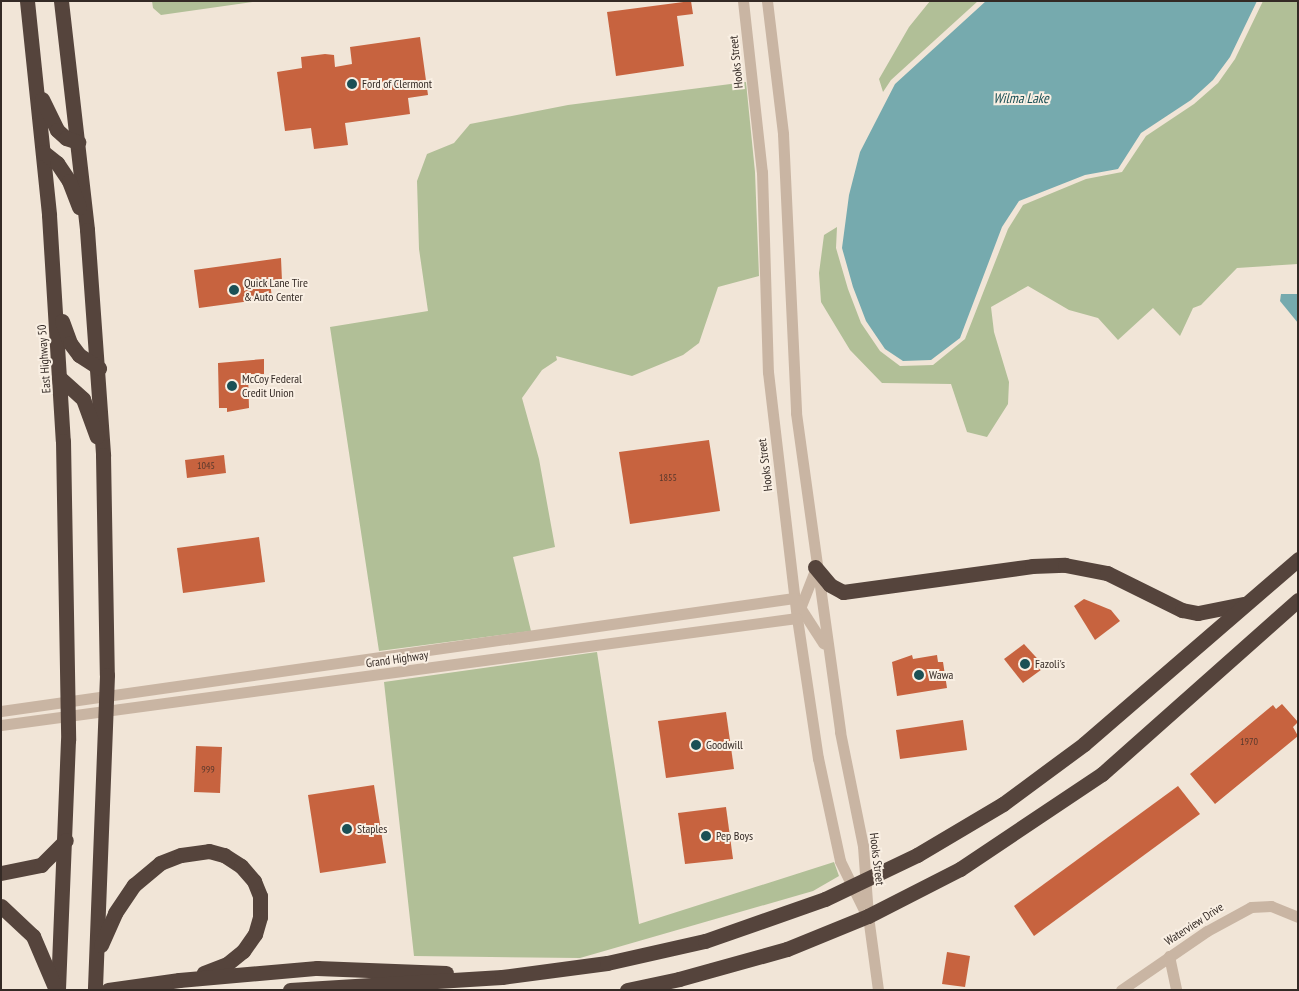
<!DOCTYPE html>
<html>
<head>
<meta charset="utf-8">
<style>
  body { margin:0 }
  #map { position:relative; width:1299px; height:991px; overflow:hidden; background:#f1e5d7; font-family:"PT Sans Narrow",sans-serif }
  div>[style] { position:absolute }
  .green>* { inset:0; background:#b1bf97 }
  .water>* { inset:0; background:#76aaae }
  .building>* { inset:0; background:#c7633f }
  .minor>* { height:11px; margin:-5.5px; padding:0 5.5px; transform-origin:5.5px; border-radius:5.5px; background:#c9b5a3 }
  .highway>* { height:15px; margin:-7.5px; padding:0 7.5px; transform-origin:7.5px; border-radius:7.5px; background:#55443c }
  .dots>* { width:14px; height:14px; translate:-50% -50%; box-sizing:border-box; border:2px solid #f9efe3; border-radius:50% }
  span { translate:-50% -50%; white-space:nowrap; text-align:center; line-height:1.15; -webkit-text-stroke:4px #f9efe3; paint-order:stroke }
  .number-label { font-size:10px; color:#59382c }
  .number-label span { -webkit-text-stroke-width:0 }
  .street-label { font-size:12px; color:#342a25 }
  .poi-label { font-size:12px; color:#342a25 }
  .left { translate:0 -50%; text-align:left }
  .water-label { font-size:14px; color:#1b5055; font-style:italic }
  .frame { position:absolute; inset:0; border:2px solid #342a25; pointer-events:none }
</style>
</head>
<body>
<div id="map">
  <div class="green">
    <div style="clip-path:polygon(152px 1px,260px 1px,161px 15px,153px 8px)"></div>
    <div style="clip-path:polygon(930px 1px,978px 1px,891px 80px,883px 92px,879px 79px,909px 27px)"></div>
    <div style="clip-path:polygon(1263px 1px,1298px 1px,1298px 264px,1237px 268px,1201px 305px,1193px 308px,1180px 336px,1153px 308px,1118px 340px,1098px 318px,1069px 310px,1028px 286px,991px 307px,994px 332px,1009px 382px,1008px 404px,987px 437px,967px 432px,951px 384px,882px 383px,850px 350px,821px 302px,819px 273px,824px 235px,837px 227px,836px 248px,848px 289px,861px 323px,880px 351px,900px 366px,933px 365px,965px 339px,1008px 229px,1023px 205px,1086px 179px,1122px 172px,1146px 136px,1194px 104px,1218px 83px,1235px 59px)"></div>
    <div style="clip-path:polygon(746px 82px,755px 172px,759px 276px,718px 287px,699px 343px,683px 355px,632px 376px,556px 356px,557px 360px,542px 370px,522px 398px,539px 459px,555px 547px,513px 557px,531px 631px,379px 651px,330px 327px,428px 311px,419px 249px,417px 181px,427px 154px,454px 143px,470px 124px,568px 105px)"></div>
    <div style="clip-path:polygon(597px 652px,639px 924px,834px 862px,839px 876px,813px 891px,580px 958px,414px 956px,384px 682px)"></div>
  </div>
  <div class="water">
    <div style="clip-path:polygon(986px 1px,1257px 1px,1230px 57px,1213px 80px,1191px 100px,1141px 133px,1118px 169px,1085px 175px,1019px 201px,1002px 227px,960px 338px,931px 360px,903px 361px,885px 349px,866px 321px,853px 287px,842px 248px,849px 195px,860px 152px,895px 84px)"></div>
    <div style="clip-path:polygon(1281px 294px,1298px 294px,1298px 323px,1280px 301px)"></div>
  </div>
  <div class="building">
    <div style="clip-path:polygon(691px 1px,693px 14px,677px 16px,684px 66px,616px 76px,607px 12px)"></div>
    <div style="clip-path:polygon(420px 37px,428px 95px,408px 98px,410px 114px,345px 123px,348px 145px,314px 149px,311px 128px,285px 131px,277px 72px,302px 68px,301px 57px,325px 54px,334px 55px,335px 67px,352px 64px,350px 47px)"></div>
    <div style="clip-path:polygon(281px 258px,282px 281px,270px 282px,272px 298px,199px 308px,194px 270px)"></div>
    <div style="clip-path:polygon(264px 359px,264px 374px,248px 374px,249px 408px,227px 412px,227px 408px,219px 408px,218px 363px)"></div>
    <div style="clip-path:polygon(709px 440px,720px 511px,630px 524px,619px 452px)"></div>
    <div style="clip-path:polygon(224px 455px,226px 473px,187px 478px,185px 460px)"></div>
    <div style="clip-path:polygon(259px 537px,265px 582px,183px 593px,177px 548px)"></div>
    <div style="clip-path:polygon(1084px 599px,1111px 610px,1120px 621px,1095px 640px,1074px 606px)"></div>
    <div style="clip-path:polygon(1024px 644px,1045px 667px,1023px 683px,1004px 659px)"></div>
    <div style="clip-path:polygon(912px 655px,913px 659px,937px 655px,938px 662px,943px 662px,947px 688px,897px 696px,892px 662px)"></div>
    <div style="clip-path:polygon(1282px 704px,1298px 722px,1293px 727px,1298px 736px,1215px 804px,1190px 774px,1273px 705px,1276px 709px)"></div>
    <div style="clip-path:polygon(726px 712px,734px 769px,666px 778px,658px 721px)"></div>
    <div style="clip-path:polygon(963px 720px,967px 750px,900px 759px,896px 730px)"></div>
    <div style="clip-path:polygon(196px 746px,222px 747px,220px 793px,194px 792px)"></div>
    <div style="clip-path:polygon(374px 785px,386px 863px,320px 873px,308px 795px)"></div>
    <div style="clip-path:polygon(1178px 786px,1200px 814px,1034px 936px,1014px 906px)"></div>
    <div style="clip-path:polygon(726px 807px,733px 859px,685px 864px,678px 813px)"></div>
    <div style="clip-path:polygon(947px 952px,970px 956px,965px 987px,942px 984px)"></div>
  </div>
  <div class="minor">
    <div style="left:743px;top:1px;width:172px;rotate:83.7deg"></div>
    <div style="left:762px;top:172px;width:200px;rotate:88.3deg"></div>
    <div style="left:768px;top:372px;width:248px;rotate:83.3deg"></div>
    <div style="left:797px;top:618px;width:142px;rotate:81.5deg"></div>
    <div style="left:818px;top:758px;width:105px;rotate:77.9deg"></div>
    <div style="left:840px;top:861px;width:61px;rotate:63.9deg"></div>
    <div style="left:767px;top:1px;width:134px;rotate:83.1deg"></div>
    <div style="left:783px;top:134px;width:279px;rotate:87.3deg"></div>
    <div style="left:796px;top:413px;width:322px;rotate:82.1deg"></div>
    <div style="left:840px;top:732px;width:116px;rotate:78.6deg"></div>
    <div style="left:863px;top:846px;width:70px;rotate:85.9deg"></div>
    <div style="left:868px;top:916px;width:75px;rotate:82.3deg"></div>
    <div style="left:799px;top:611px;width:41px;rotate:-68.5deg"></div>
    <div style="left:1px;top:711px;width:801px;rotate:-8.11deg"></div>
    <div style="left:794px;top:598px;width:54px;rotate:57.2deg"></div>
    <div style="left:1px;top:725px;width:803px;rotate:-7.66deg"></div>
    <div style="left:1169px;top:956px;width:35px;rotate:78deg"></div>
    <div style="left:1121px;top:990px;width:104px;rotate:-34.5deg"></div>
    <div style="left:1207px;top:931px;width:50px;rotate:-28.6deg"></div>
    <div style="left:1251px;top:907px;width:20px;rotate:-3deg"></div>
    <div style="left:1271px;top:906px;width:29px;rotate:22deg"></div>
  </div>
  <div class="highway">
    <div style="left:27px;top:1px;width:215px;rotate:84.1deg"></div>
    <div style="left:49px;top:215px;width:226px;rotate:86.5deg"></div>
    <div style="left:63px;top:441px;width:299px;rotate:89deg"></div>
    <div style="left:68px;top:740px;width:250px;rotate:92.3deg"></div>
    <div style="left:61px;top:1px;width:230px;rotate:83.5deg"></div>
    <div style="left:87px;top:230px;width:226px;rotate:85.9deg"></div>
    <div style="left:103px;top:455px;width:220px;rotate:89deg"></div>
    <div style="left:107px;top:675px;width:315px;rotate:92.2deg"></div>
    <div style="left:42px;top:99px;width:34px;rotate:64deg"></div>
    <div style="left:57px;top:130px;width:12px;rotate:42deg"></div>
    <div style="left:66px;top:138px;width:13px;rotate:18deg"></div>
    <div style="left:43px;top:152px;width:18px;rotate:38deg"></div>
    <div style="left:57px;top:163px;width:22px;rotate:56deg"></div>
    <div style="left:69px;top:181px;width:28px;rotate:69deg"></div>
    <div style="left:62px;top:321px;width:23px;rotate:70deg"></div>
    <div style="left:70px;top:343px;width:15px;rotate:53deg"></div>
    <div style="left:79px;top:355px;width:24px;rotate:33deg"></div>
    <div style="left:61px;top:379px;width:30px;rotate:42deg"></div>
    <div style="left:83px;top:399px;width:40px;rotate:69.8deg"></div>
    <div style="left:815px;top:567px;width:23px;rotate:50deg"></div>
    <div style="left:830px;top:585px;width:15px;rotate:28deg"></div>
    <div style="left:843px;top:592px;width:191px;rotate:-7.8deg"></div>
    <div style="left:1032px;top:566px;width:33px;rotate:-2deg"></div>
    <div style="left:1065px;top:565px;width:43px;rotate:10.8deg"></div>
    <div style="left:1107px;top:573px;width:84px;rotate:26.3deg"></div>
    <div style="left:1182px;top:610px;width:16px;rotate:11deg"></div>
    <div style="left:1198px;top:613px;width:47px;rotate:-11.1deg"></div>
    <div style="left:1px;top:873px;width:41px;rotate:-11.3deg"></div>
    <div style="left:41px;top:865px;width:35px;rotate:-45deg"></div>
    <div style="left:1px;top:906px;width:44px;rotate:43.2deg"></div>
    <div style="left:33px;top:936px;width:59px;rotate:66.9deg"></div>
    <div style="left:101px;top:945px;width:35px;rotate:-66deg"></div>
    <div style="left:115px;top:913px;width:34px;rotate:-56deg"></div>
    <div style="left:134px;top:885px;width:34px;rotate:-40deg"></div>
    <div style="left:160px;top:863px;width:22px;rotate:-21deg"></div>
    <div style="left:181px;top:855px;width:28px;rotate:-8deg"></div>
    <div style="left:209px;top:851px;width:16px;rotate:15deg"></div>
    <div style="left:224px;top:855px;width:20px;rotate:33deg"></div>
    <div style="left:241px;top:866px;width:20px;rotate:49deg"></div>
    <div style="left:254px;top:881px;width:16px;rotate:68deg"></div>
    <div style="left:260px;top:896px;width:21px;rotate:90deg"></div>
    <div style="left:260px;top:917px;width:18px;rotate:106deg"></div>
    <div style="left:255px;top:934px;width:21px;rotate:125deg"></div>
    <div style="left:243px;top:951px;width:21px;rotate:141deg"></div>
    <div style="left:227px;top:964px;width:25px;rotate:159deg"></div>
    <div style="left:108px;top:990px;width:72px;rotate:-8deg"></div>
    <div style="left:179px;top:980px;width:139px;rotate:-5deg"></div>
    <div style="left:317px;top:968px;width:129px;rotate:2.2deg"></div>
    <div style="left:290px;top:990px;width:212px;rotate:-3.5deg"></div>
    <div style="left:502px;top:977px;width:106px;rotate:-7.6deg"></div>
    <div style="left:607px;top:963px;width:100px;rotate:-12.7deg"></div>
    <div style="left:705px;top:941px;width:127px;rotate:-19.3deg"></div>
    <div style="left:825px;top:899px;width:102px;rotate:-25.6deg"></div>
    <div style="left:917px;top:855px;width:100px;rotate:-30.7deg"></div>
    <div style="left:1003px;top:804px;width:101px;rotate:-36.5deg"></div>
    <div style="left:1084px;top:744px;width:283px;rotate:-40.8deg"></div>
    <div style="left:627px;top:990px;width:53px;rotate:-11.9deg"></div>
    <div style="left:679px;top:979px;width:112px;rotate:-15.5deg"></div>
    <div style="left:787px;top:949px;width:87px;rotate:-22.2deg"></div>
    <div style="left:868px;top:916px;width:103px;rotate:-27.1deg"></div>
    <div style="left:960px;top:869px;width:171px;rotate:-33.8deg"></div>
    <div style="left:1102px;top:774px;width:262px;rotate:-41.6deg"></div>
  </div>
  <div class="dots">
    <div style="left:352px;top:84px;background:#1b5055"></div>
    <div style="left:234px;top:290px;background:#1b5055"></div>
    <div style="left:232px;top:386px;background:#1b5055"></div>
    <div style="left:1025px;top:664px;background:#1b5055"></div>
    <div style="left:919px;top:675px;background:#1b5055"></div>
    <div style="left:696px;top:745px;background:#1b5055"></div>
    <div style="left:347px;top:829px;background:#1b5055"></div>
    <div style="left:706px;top:836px;background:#1b5055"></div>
  </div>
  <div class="number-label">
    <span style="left:206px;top:466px">1045</span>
    <span style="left:668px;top:478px">1855</span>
    <span style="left:1249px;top:742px">1970</span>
    <span style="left:208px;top:770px">999</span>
  </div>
  <div class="street-label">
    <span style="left:736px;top:62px;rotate:-96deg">Hooks Street</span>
    <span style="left:44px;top:359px;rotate:-94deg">East Highway 50</span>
    <span style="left:765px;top:465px;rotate:-97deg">Hooks Street</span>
    <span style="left:397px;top:659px;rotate:-8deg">Grand Highway</span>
    <span style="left:877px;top:859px;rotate:83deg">Hooks Street</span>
    <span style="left:1194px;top:924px;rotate:-33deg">Waterview Drive</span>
  </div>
  <div class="poi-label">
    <span class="left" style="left:362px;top:84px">Ford of Clermont</span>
    <span class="left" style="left:244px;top:290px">Quick Lane Tire<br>&amp; Auto Center</span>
    <span class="left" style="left:242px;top:386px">McCoy Federal<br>Credit Union</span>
    <span class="left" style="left:1035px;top:664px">Fazoli's</span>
    <span class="left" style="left:929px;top:675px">Wawa</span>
    <span class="left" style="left:706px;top:745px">Goodwill</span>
    <span class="left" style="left:357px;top:829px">Staples</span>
    <span class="left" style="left:716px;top:836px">Pep Boys</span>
  </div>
  <div class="water-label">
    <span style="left:1021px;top:98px">Wilma Lake</span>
  </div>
  <div class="frame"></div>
</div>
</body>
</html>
